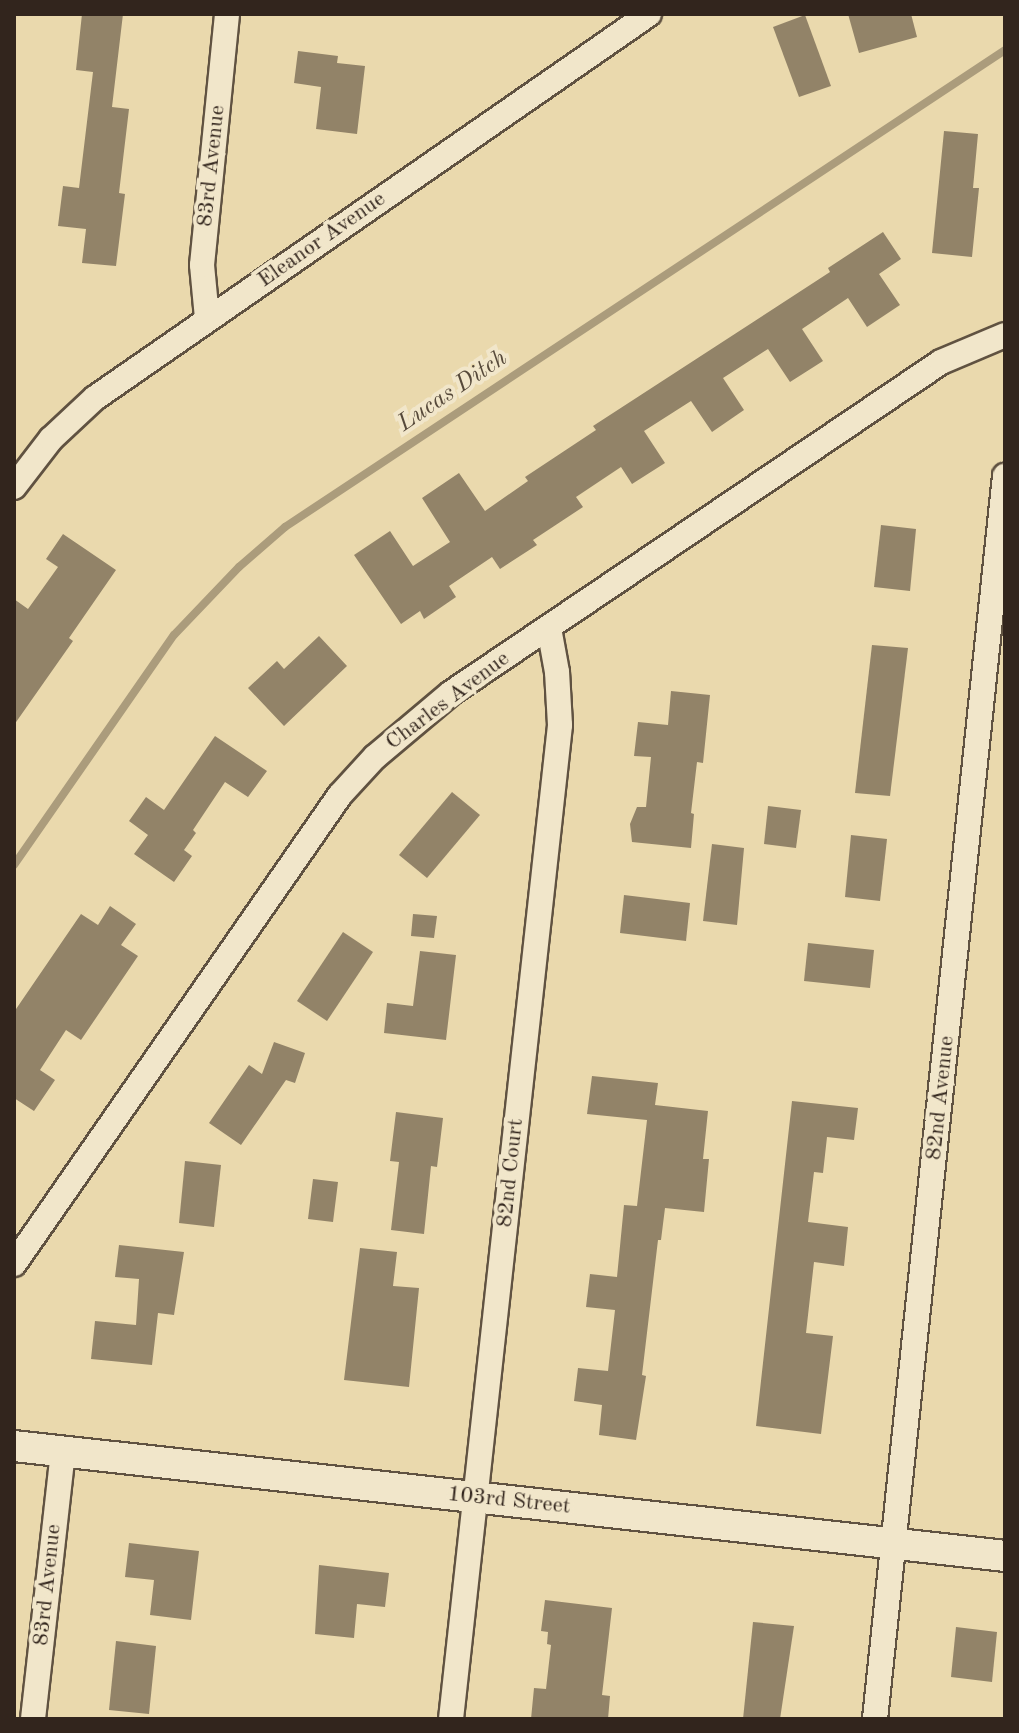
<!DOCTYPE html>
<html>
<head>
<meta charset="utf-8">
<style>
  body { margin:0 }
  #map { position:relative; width:1019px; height:1733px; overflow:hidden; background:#ead9ad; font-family:"Old Standard TT",serif }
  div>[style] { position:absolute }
  .stream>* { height:8px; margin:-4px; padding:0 4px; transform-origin:4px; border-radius:4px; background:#ab9c7c }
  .building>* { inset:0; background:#928368 }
  .roads { filter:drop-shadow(2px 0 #605241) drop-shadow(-2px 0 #605241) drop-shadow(0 2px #605241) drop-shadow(0 -2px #605241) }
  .minor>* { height:24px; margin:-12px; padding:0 12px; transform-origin:12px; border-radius:12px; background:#f1e6ca }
  .tertiary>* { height:30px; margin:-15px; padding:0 15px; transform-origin:15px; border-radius:15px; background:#f1e6ca }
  span { translate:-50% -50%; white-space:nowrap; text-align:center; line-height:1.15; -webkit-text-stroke:8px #f1e6ca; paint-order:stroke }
  .street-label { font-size:22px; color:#32251d }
  .water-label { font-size:24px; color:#56493a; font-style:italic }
  .frame { position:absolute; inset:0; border:16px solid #32251d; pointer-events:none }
</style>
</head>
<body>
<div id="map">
  <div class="stream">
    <div style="left:14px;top:865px;width:280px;rotate:-55.2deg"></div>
    <div style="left:174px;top:635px;width:94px;rotate:-46.3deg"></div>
    <div style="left:239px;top:567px;width:61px;rotate:-41deg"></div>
    <div style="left:285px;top:527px;width:864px;rotate:-33.52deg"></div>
  </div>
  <div class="building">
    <div style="clip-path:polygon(82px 14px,123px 14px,112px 107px,129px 109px,119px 193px,125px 194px,116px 266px,82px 263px,86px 229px,58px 226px,63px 186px,79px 188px,93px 72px,76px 70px)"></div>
    <div style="clip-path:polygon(848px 14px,911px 14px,917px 37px,859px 53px)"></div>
    <div style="clip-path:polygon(805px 15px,831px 86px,799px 97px,773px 27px)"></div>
    <div style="clip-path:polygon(298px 51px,338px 56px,337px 63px,365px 66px,357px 134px,316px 129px,321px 87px,294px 83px)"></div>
    <div style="clip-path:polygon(944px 131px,978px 134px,973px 188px,979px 188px,972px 257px,932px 253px)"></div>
    <div style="clip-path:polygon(883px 232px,901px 259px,879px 274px,900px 305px,867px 327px,848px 298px,802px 329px,823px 361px,790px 382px,768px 349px,723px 378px,744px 410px,712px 432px,691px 401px,644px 431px,665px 463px,632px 484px,621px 467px,576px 497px,583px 507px,533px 540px,537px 545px,500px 569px,492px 557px,449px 586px,456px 597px,424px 619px,420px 611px,401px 624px,354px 555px,390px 531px,413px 566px,450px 542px,422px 498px,459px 473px,485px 511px,528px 481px,525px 477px,596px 430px,593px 426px,830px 272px,828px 268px)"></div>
    <div style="clip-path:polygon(881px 525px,916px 529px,910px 591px,874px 587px)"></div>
    <div style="clip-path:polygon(63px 534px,116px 570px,69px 638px,73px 641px,14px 725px,14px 599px,28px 609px,58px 567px,46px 559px)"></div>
    <div style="clip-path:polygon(319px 636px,347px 666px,284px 726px,248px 688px,277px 661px,284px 669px)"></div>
    <div style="clip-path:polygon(872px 645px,908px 648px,890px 796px,855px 793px)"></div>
    <div style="clip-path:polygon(671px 691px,710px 695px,703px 763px,697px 762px,691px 813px,694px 814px,691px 848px,632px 842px,630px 824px,637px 807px,646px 807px,651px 757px,634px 756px,638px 722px,668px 725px)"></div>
    <div style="clip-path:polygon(215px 736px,267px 771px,248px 797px,225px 782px,193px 830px,196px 833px,184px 850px,192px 856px,174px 882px,134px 854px,148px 835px,129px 821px,146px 797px,164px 810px)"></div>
    <div style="clip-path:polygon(452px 792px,480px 815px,427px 878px,399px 855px)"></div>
    <div style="clip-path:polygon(768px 806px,801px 810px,796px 848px,764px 844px)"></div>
    <div style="clip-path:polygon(851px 835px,887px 839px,880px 901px,845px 897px)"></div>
    <div style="clip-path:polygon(712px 844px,744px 848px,737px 925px,703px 921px)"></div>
    <div style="clip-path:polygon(624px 895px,690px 903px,686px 941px,620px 933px)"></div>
    <div style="clip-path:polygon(110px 906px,136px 924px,121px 945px,138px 956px,81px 1040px,66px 1030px,40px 1070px,55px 1080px,34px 1111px,14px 1098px,14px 1012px,81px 914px,98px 925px)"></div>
    <div style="clip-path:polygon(413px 914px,437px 916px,434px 938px,411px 936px)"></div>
    <div style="clip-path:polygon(343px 932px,373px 952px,327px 1021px,297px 1001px)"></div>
    <div style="clip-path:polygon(808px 943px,874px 950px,870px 988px,804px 981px)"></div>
    <div style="clip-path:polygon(420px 951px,456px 955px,446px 1040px,384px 1033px,387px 1003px,413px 1006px)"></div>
    <div style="clip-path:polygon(274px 1042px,305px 1053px,295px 1083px,286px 1080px,241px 1145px,209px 1123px,249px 1065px,262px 1074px)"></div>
    <div style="clip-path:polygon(592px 1076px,658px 1083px,655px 1105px,708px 1111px,703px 1159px,709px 1159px,704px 1212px,665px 1208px,661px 1240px,658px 1240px,642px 1375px,646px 1376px,636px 1440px,599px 1435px,602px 1405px,574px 1401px,578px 1368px,608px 1371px,615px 1310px,586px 1307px,590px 1274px,617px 1277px,624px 1205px,637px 1206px,647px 1120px,587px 1114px)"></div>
    <div style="clip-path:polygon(792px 1101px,858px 1108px,854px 1140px,827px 1137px,823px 1173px,814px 1172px,808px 1222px,848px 1227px,844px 1266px,814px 1262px,806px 1333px,833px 1336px,821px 1434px,756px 1426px)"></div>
    <div style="clip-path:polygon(396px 1112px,443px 1118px,437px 1167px,431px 1166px,424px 1234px,391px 1230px,399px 1162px,390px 1161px)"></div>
    <div style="clip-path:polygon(185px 1161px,221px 1165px,214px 1227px,179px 1223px)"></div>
    <div style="clip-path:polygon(313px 1179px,338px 1182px,333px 1222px,308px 1219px)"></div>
    <div style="clip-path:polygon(119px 1245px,184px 1252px,174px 1315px,158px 1313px,152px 1365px,91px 1359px,95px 1321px,136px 1325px,139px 1279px,115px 1277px)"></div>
    <div style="clip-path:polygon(360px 1248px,397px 1252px,393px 1286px,419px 1288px,409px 1387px,344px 1380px)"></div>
    <div style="clip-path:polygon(129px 1543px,199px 1551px,191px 1620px,150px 1615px,154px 1580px,125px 1577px)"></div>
    <div style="clip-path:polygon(319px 1565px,389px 1573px,385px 1607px,357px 1604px,354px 1638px,315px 1634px)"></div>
    <div style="clip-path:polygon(545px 1600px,612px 1608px,602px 1695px,610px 1696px,608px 1719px,531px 1719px,534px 1688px,546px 1689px,551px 1645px,547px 1644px,548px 1632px,541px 1631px)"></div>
    <div style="clip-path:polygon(753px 1622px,794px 1626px,780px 1719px,743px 1719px)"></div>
    <div style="clip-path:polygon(956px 1627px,997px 1632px,992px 1682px,951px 1677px)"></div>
    <div style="clip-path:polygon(116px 1641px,156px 1646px,149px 1714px,109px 1710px)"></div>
  </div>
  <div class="roads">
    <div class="minor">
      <div style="left:207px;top:318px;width:53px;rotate:-95.4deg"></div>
      <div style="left:202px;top:265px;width:252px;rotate:-84.3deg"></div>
      <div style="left:14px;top:487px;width:61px;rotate:-52.4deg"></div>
      <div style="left:51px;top:439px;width:60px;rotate:-43deg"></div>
      <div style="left:95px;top:398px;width:674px;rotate:-34.73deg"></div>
      <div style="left:14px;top:1264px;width:571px;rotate:-55.2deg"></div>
      <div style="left:340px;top:795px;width:52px;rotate:-47.4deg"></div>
      <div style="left:375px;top:757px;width:99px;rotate:-40.1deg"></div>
      <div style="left:451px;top:693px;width:591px;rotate:-34.04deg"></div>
      <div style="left:941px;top:362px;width:69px;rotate:-22.9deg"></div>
      <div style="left:33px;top:1719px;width:270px;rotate:-83.6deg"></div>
      <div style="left:451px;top:1719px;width:1000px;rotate:-83.74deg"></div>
      <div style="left:560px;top:725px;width:53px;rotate:-93.2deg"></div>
      <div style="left:557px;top:672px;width:45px;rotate:-100.3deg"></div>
      <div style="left:875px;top:1719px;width:1250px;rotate:-84.03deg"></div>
    </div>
    <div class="tertiary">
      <div style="left:14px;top:1446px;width:997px;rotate:6.33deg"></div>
    </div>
  </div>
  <div class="street-label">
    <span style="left:212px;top:166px;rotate:-84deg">83rd Avenue</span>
    <span style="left:322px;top:240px;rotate:-35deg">Eleanor Avenue</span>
    <span style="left:448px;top:701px;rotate:-37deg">Charles Avenue</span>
    <span style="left:941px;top:1098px;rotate:-84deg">82nd Avenue</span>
    <span style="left:511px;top:1173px;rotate:-84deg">82nd Court</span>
    <span style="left:509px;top:1501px;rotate:6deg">103rd Street</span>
    <span style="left:48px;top:1585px;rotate:-84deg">83rd Avenue</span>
  </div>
  <div class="water-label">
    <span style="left:453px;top:392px;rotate:-34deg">Lucas Ditch</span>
  </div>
  <div class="frame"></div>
</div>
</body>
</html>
